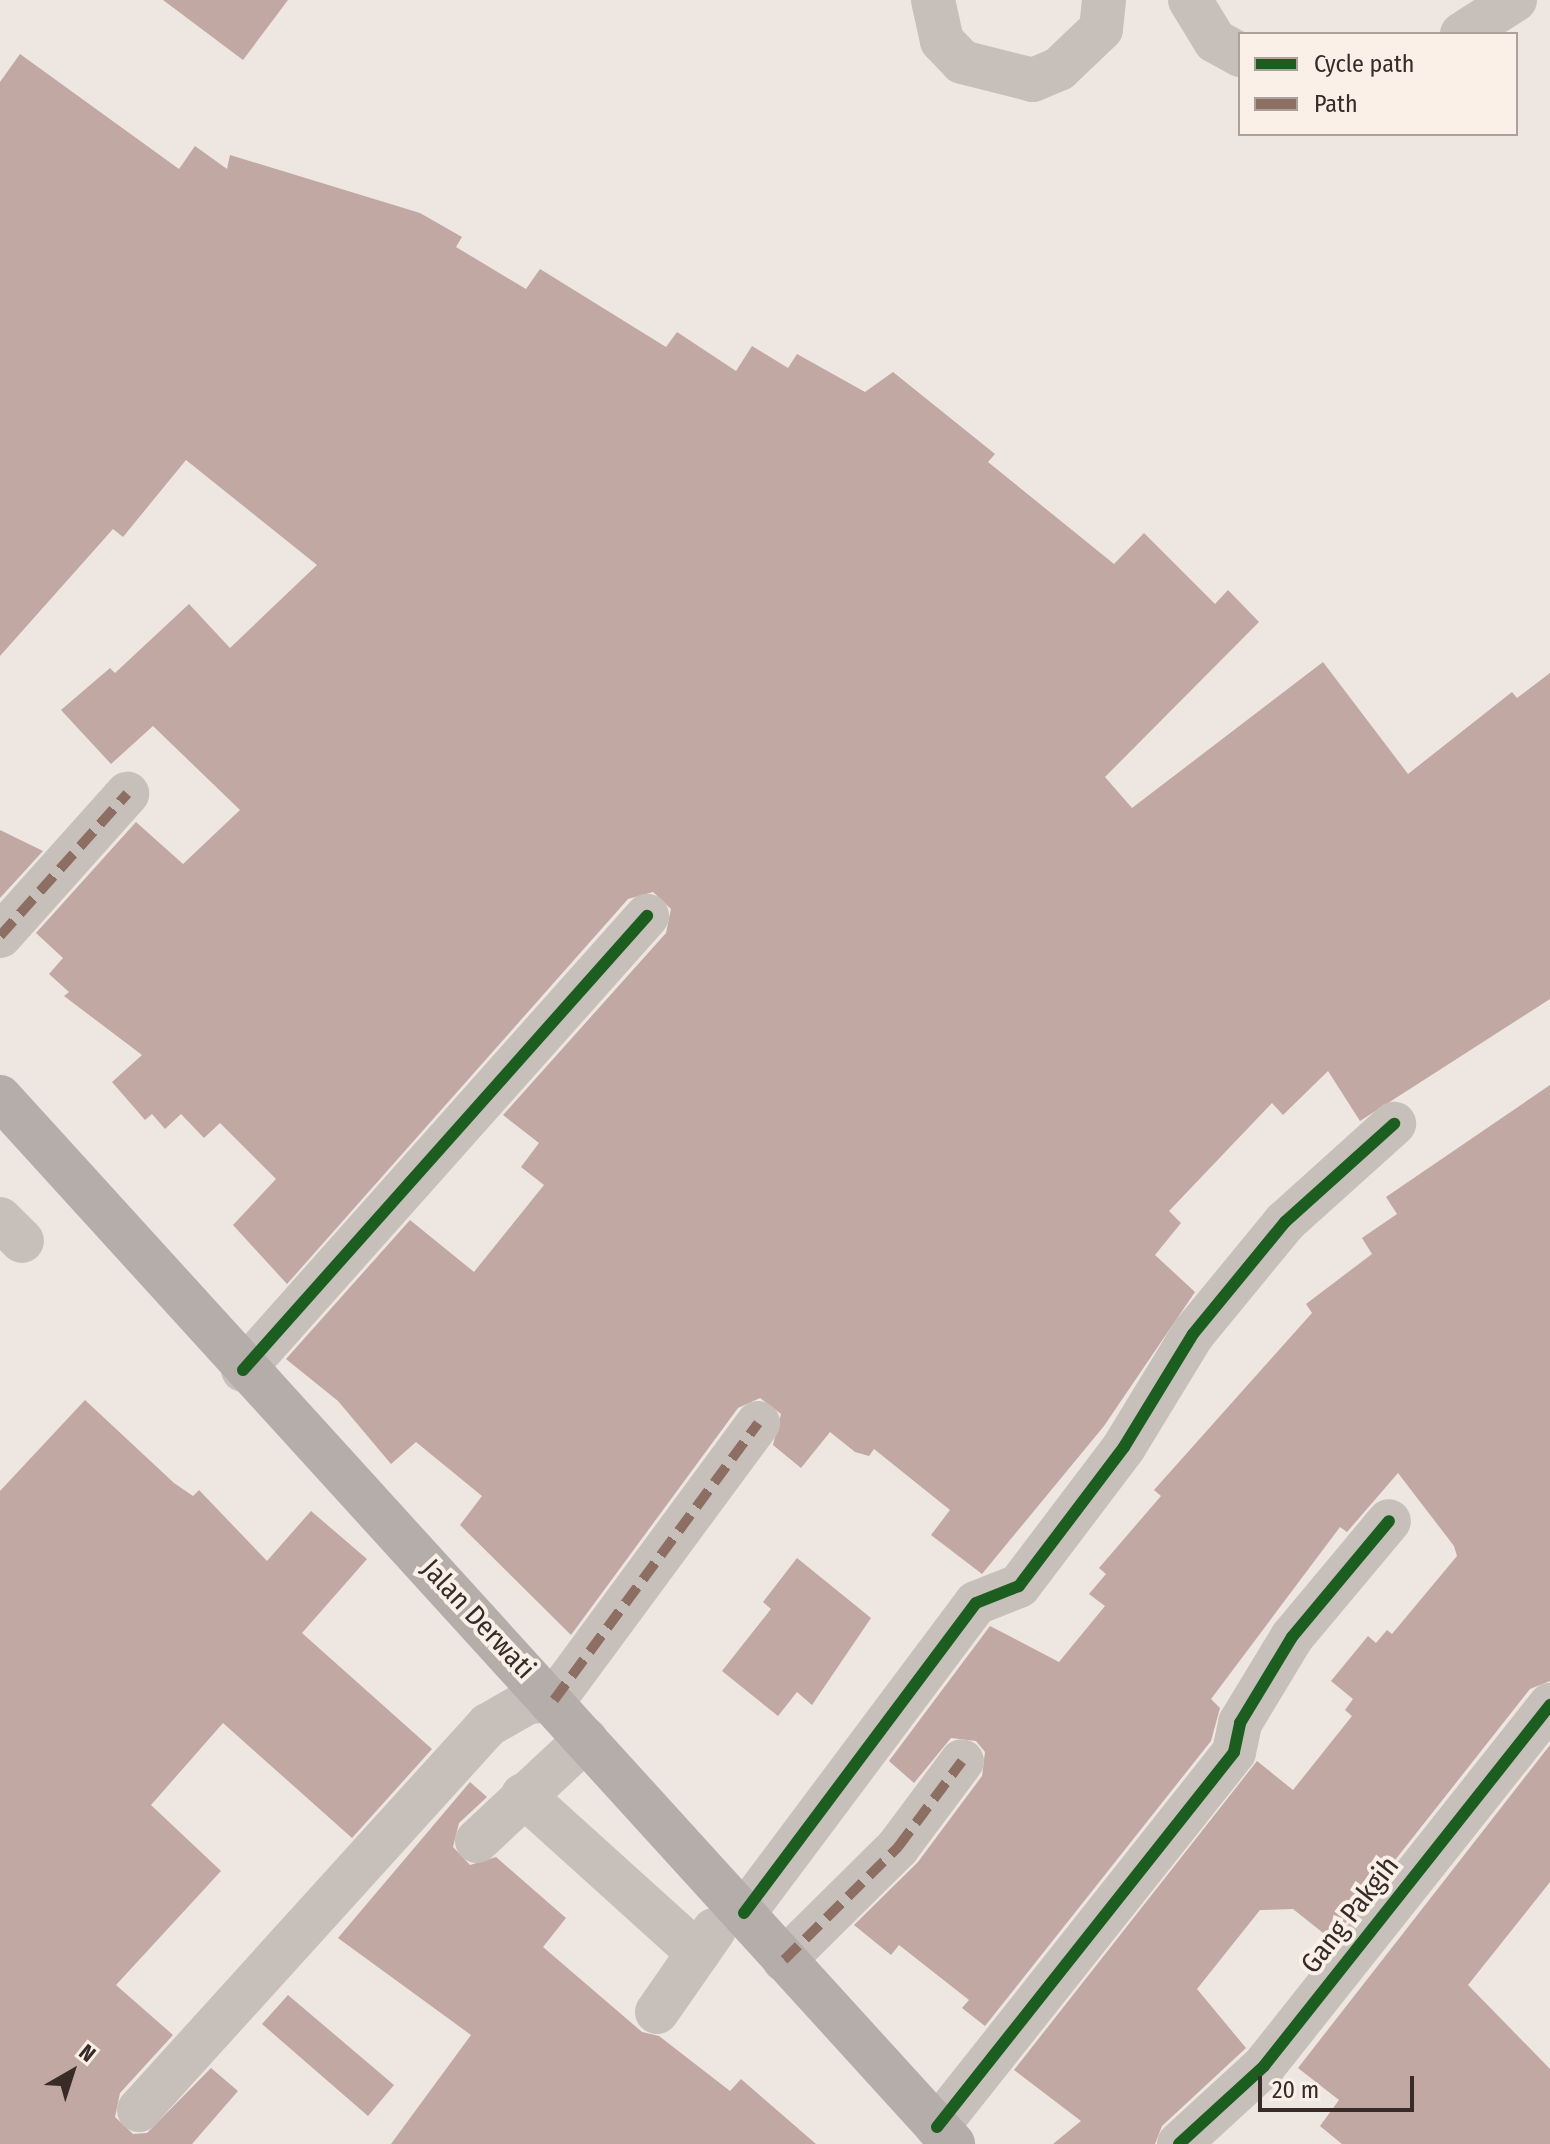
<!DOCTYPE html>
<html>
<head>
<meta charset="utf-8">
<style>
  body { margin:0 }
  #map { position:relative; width:1550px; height:2144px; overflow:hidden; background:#ede6e1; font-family:"Fira Sans Condensed",sans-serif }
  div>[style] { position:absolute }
  .building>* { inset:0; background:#c2a8a2 }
  .minor>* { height:44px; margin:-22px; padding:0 22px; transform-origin:22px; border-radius:22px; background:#c7bfba }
  .major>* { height:44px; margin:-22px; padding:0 22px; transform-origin:22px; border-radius:22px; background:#b5ada9 }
  .quiet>* { height:10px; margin-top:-5px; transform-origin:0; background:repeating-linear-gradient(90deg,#8d6e63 0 20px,transparent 0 30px) }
  .cycleway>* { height:12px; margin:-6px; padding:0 6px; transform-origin:6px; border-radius:6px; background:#1b5e20 }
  span { translate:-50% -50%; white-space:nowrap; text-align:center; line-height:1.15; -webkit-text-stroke:8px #faf0e8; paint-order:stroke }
  .street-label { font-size:28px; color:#382b28 }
  .legend { position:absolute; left:1238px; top:32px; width:280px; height:104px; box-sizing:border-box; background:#faf0e8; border:2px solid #aca19b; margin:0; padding:10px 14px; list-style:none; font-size:24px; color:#382b28 }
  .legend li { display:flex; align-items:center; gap:16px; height:40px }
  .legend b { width:40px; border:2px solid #aca19b }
  .north { position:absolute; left:32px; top:2032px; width:80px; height:80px; -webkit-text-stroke:6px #faf0e8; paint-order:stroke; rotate:39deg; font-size:22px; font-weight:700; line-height:32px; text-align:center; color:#382b28 }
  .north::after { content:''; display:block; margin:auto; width:28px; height:36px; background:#382b28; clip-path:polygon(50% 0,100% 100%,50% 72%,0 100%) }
  .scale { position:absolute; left:1258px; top:2076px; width:156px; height:36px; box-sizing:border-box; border:4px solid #382b28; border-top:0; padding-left:10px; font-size:24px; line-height:28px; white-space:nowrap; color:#382b28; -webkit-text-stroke:6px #faf0e8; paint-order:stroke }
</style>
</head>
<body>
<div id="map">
  <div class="building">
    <div style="clip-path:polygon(163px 0,288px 0,243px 60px)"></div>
    <div style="clip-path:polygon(20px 54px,179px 169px,195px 146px,227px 169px,230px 155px,420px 213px,462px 237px,456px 247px,526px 289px,540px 269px,666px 347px,677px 332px,736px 371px,752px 346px,788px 368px,797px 354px,865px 392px,893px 372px,995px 454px,988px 462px,1114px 564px,1144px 533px,1215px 604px,1228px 590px,1259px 622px,1105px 777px,1132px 808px,1323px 662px,1408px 774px,1512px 692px,1517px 698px,1550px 673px,1550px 999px,1360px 1121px,1328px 1071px,1283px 1115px,1272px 1103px,1169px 1211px,1181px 1223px,1155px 1255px,1195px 1292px,1104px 1426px,982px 1574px,931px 1535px,950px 1510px,874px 1449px,869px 1456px,855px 1452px,830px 1432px,801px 1468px,773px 1445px,781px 1414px,760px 1398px,738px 1408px,571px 1635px,460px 1525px,482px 1496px,416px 1442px,391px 1464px,338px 1401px,286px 1359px,410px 1220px,474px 1272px,544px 1185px,521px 1167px,539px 1143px,503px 1115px,666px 933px,671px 909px,653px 892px,628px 899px,287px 1284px,233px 1225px,276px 1179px,220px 1123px,204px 1138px,181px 1114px,165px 1129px,152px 1114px,145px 1120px,112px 1082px,142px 1055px,64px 996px,69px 992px,49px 974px,63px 958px,36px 933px,136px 822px,183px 864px,240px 810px,153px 726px,111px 764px,61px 710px,110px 668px,115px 673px,189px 604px,230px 648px,317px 565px,186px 460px,123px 537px,113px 529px,0 656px,0 82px)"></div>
    <div style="clip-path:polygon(0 830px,43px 851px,0 898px)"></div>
    <div style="clip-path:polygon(1550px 1085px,1550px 1681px,1530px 1689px,1332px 1940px,1293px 1909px,1260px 1910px,1197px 1989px,1246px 2048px,1162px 2126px,1155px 2144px,1053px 2144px,1081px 2121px,1014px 2070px,1257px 1761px,1293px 1790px,1352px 1716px,1345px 1710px,1353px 1699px,1331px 1681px,1368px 1636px,1376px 1643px,1387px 1630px,1392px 1634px,1457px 1556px,1454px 1546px,1398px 1473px,1347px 1532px,1340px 1527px,1211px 1699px,1220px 1708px,1211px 1741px,985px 2026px,962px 2008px,969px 2000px,899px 1945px,891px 1955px,854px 1925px,918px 1862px,982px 1776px,985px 1752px,976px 1741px,951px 1738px,914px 1783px,889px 1761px,990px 1626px,1059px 1662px,1105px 1606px,1089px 1594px,1106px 1574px,1099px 1568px,1161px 1496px,1154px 1490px,1312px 1313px,1306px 1304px,1372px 1254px,1362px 1238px,1397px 1214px,1386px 1197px)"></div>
    <div style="clip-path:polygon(85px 1400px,174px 1483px,193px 1496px,199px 1490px,267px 1561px,311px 1511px,367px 1559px,302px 1633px,432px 1749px,352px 1838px,223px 1723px,151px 1805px,221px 1871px,116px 1985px,173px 2035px,120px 2093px,115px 2117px,133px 2134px,147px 2133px,211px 2068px,238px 2091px,192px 2144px,0 2144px,0 1491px)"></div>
    <div style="clip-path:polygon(797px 1558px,871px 1618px,812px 1705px,797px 1692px,778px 1716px,722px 1671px,771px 1609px,763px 1602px)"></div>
    <div style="clip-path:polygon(1550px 1745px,1550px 1882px,1468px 1985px,1550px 2069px,1550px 2144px,1342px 2144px,1320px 2126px,1339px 2100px,1298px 2068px)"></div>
    <div style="clip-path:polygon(470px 1782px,487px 1797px,459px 1823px,453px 1847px,470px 1865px,496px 1857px,566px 1918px,543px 1947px,642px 2032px,659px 2036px,730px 2091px,741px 2079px,816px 2144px,391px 2144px,471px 2035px,338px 1938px)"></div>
    <div style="clip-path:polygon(288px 1995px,394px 2085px,368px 2116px,262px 2024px)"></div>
  </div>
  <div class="minor">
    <div style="left:933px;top:0;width:42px;rotate:77.6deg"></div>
    <div style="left:942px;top:41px;width:29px;rotate:46deg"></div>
    <div style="left:962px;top:62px;width:73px;rotate:14.2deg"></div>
    <div style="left:1033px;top:80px;width:28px;rotate:-23deg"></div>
    <div style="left:1059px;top:69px;width:58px;rotate:-43.6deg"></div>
    <div style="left:1101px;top:29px;width:29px;rotate:-84deg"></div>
    <div style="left:1190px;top:0;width:48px;rotate:58.6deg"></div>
    <div style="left:1215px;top:41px;width:29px;rotate:29deg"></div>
    <div style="left:1462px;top:34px;width:63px;rotate:-32.7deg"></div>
    <div style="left:0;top:936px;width:191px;rotate:-48.2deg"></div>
    <div style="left:0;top:1219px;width:31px;rotate:45deg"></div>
    <div style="left:243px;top:1370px;width:608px;rotate:-48.34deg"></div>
    <div style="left:523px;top:1795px;width:236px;rotate:42.1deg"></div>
    <div style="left:477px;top:1841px;width:149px;rotate:-43.1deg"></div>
    <div style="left:744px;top:1913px;width:387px;rotate:-53.2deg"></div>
    <div style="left:976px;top:1603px;width:46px;rotate:-21.6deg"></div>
    <div style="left:1019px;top:1586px;width:174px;rotate:-52.9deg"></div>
    <div style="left:1124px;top:1447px;width:132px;rotate:-58.6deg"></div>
    <div style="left:1193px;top:1334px;width:145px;rotate:-50.6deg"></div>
    <div style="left:1285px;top:1222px;width:147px;rotate:-42deg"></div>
    <div style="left:784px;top:1960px;width:161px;rotate:-44.7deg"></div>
    <div style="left:898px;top:1847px;width:107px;rotate:-53.3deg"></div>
    <div style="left:657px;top:2012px;width:100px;rotate:-55.2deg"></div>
    <div style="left:139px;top:2110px;width:520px;rotate:-47.81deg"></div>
    <div style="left:488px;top:1725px;width:46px;rotate:-29.9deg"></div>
    <div style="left:528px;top:1702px;width:26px;rotate:-4deg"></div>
    <div style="left:554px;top:1700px;width:344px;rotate:-53.6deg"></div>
    <div style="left:937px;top:2127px;width:478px;rotate:-51.6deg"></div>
    <div style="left:1234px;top:1752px;width:30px;rotate:-78deg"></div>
    <div style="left:1240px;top:1723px;width:100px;rotate:-58.8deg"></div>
    <div style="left:1292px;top:1637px;width:151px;rotate:-50.1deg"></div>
    <div style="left:1179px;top:2144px;width:115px;rotate:-42.5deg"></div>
    <div style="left:1264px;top:2066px;width:461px;rotate:-51.6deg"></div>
  </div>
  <div class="major">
    <div style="left:0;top:1097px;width:1416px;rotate:47.69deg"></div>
  </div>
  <div class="quiet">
    <div style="left:0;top:936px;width:191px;rotate:-48.2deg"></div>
    <div style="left:554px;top:1700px;width:344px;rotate:-53.6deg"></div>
    <div style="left:784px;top:1960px;width:161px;rotate:-44.7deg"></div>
    <div style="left:898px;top:1847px;width:107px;rotate:-53.3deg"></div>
  </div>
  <div class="cycleway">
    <div style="left:243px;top:1370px;width:608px;rotate:-48.34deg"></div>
    <div style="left:744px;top:1913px;width:387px;rotate:-53.2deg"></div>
    <div style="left:976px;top:1603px;width:46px;rotate:-21.6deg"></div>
    <div style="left:1019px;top:1586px;width:174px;rotate:-52.9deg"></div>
    <div style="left:1124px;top:1447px;width:132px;rotate:-58.6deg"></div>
    <div style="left:1193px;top:1334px;width:145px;rotate:-50.6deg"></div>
    <div style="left:1285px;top:1222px;width:147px;rotate:-42deg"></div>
    <div style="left:937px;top:2127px;width:478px;rotate:-51.6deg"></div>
    <div style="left:1234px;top:1752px;width:30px;rotate:-78deg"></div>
    <div style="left:1240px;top:1723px;width:100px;rotate:-58.8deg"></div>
    <div style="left:1292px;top:1637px;width:151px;rotate:-50.1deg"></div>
    <div style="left:1179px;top:2144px;width:115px;rotate:-42.5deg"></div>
    <div style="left:1264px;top:2066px;width:461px;rotate:-51.6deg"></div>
  </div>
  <div class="street-label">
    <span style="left:478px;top:1619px;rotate:47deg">Jalan Derwati</span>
    <span style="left:1350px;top:1915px;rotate:-52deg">Gang Pakgih</span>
  </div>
  <ul class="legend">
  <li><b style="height:10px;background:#1b5e20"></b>Cycle path</li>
  <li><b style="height:10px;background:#8d6e63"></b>Path</li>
  </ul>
  <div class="north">N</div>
  <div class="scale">20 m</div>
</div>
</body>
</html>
